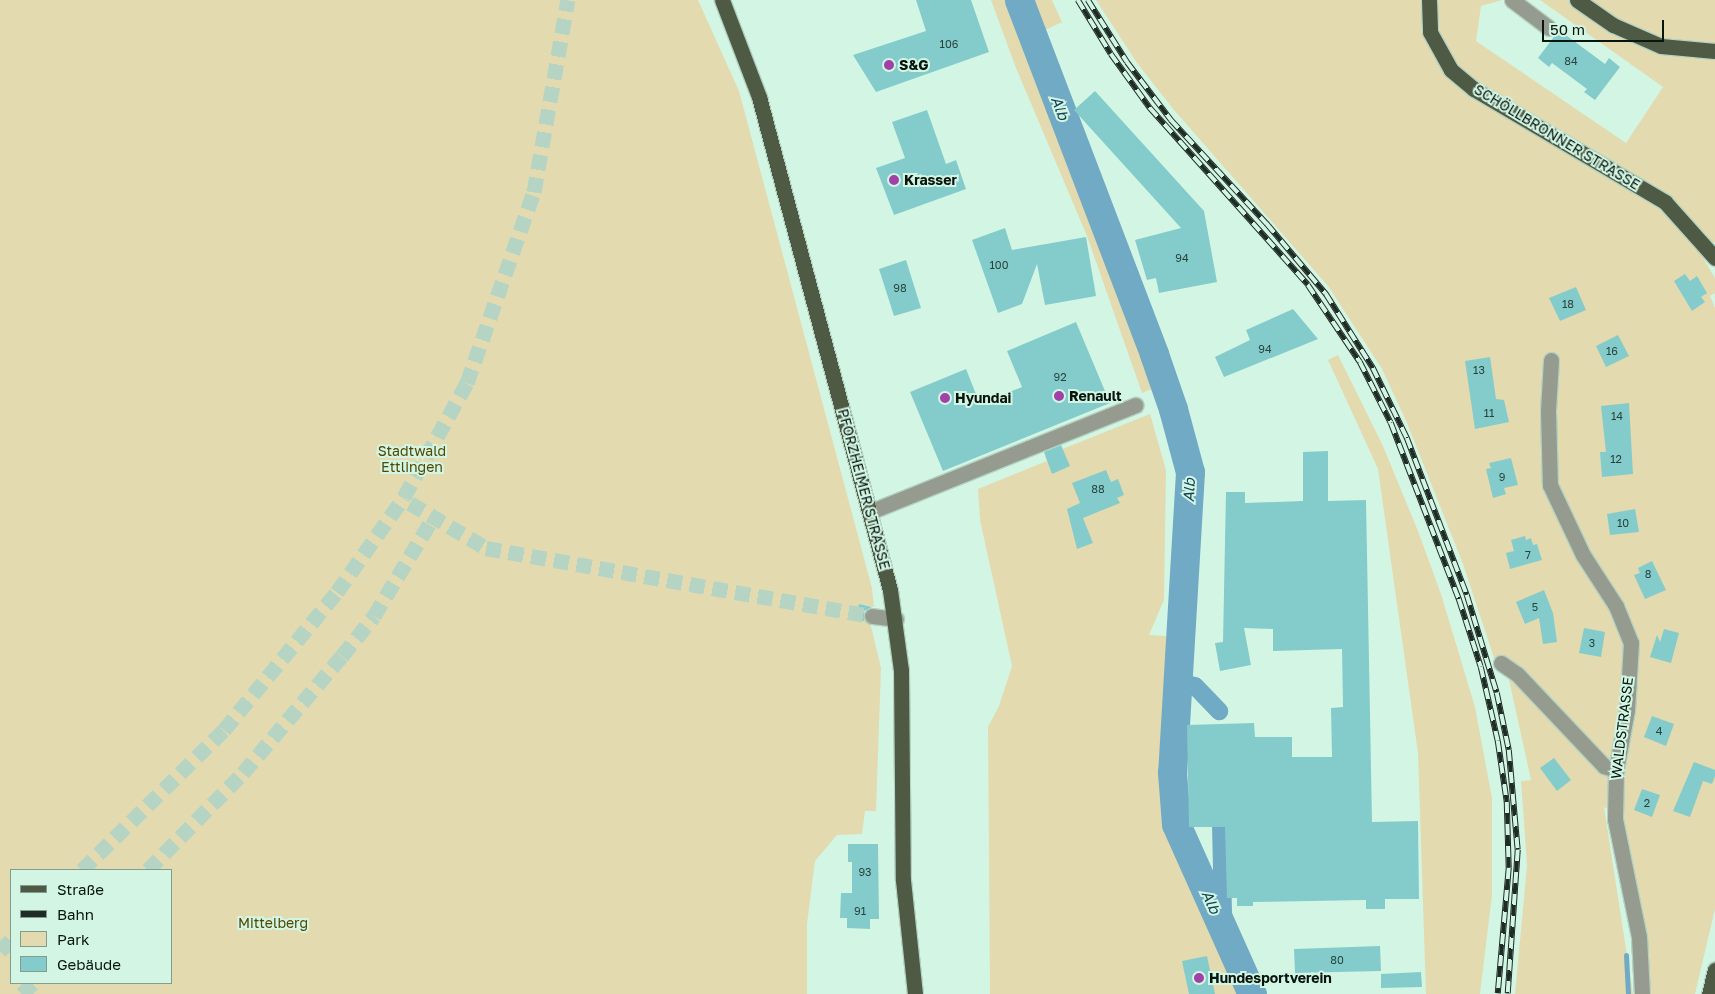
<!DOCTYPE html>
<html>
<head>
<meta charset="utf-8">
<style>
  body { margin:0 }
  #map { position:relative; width:1715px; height:994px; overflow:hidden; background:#d3f6e4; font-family:"Golos Text",sans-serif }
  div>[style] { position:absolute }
  .green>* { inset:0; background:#e3daaf }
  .stream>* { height:5px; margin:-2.5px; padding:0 2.5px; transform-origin:2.5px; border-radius:2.5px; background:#70aac4 }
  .canal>* { height:18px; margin:-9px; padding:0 9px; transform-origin:9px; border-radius:9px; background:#70aac4 }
  .river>* { height:29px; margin:-14.5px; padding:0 14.5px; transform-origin:14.5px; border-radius:14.5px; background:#70aac4 }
  .building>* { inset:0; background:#84cccb }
  .minor-tunnel>* { height:15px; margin-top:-7.5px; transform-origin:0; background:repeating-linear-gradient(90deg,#b5d4c4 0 15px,transparent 0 23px) }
  .major-tunnel>* { height:15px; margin-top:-7.5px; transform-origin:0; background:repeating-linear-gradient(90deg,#b5d4c4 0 15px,transparent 0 23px) }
  .roads { filter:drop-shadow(1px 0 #b3d2c2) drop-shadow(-1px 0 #b3d2c2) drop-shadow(0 1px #b3d2c2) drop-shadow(0 -1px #b3d2c2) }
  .minor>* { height:15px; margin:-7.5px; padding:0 7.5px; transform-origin:7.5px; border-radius:7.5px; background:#959c8f }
  .major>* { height:15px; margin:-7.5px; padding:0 7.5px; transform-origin:7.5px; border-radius:7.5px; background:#4f5a45 }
  .rail>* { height:5.5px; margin-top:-2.75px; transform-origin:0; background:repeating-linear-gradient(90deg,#d3f6e4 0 11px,#1e2c25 0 22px); box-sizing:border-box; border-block:1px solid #1e2c25 }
  .dots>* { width:14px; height:14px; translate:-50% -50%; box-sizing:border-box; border:2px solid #d3f6e4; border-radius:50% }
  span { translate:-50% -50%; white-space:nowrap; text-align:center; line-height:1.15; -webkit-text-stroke:4px #d3f6e4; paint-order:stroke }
  .number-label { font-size:11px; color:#28433e }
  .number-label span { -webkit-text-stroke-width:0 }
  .poi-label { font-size:14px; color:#09150f; font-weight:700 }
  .left { translate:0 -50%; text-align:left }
  .street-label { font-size:14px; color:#09150f }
  .park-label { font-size:14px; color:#524600 }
  .water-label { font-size:15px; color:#114356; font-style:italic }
  .legend { position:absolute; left:10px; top:869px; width:162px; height:115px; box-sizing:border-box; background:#d3f6e4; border:1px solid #829c8f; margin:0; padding:6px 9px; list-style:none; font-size:15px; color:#09150f }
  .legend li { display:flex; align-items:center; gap:10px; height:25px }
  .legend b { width:25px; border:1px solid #829c8f }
  .scale { position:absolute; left:1542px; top:20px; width:122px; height:22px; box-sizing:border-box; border:2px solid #09150f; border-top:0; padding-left:6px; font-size:15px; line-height:18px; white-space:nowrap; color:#09150f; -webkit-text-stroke:4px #d3f6e4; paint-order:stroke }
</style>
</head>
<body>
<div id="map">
  <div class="green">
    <div style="clip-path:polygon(evenodd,0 0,698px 0,739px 91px,872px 588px,874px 607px,859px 604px,855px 618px,870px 622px,881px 668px,876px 811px,865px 811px,862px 834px,837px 835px,815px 861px,807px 924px,807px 994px,0 994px,0 0,11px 870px,171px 870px,171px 983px,11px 983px,11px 870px)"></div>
    <div style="clip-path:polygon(991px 0,1052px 0,1062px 22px,1043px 31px,1175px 379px,1142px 393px,1087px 236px,1016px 68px)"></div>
    <div style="clip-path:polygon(1096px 0,1502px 0,1481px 6px,1476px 41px,1626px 143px,1663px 87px,1540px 0,1715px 0,1715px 242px,1700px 253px,1715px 278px,1715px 293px,1710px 296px,1715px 308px,1715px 909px,1695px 994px,1648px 994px,1646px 932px,1624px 818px,1604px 807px,1633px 994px,1515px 994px,1527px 865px,1521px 781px,1531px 780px,1504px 657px,1494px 658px,1463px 564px,1407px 423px,1382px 369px,1328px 286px,1174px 110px,1137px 63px)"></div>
    <div style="clip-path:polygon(1338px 355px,1383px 446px,1418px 531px,1441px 594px,1475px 707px,1492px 798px,1492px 895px,1480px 994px,1426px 994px,1418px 753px,1378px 469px,1328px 360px)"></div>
    <div style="clip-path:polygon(1150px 414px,1166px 470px,1164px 600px,1149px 635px,1166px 636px,1172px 668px,1166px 758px,1168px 827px,1219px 939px,1243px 938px,1265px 994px,990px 994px,988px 727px,999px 706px,1012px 666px,980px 520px,978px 489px,1047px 461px,1045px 456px)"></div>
  </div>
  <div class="stream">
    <div style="left:1626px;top:955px;width:39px;rotate:87deg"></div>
  </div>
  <div class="canal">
    <div style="left:1179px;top:682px;width:16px;rotate:14deg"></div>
    <div style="left:1195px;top:686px;width:35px;rotate:46deg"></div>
    <div style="left:1219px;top:919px;width:7px;rotate:-56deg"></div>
    <div style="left:1223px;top:913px;width:86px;rotate:-91.3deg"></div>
  </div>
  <div class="river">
    <div style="left:1019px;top:0;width:379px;rotate:69.1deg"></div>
    <div style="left:1154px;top:354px;width:58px;rotate:70.9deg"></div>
    <div style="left:1173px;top:409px;width:65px;rotate:74.9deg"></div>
    <div style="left:1190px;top:472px;width:301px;rotate:93.4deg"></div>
    <div style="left:1172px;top:772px;width:52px;rotate:85.6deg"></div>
    <div style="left:1176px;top:824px;width:186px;rotate:65.9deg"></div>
  </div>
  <div class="building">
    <div style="clip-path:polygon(916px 0,971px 0,989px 52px,876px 92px,853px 55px,926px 31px)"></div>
    <div style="clip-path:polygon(1559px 30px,1605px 64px,1609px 58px,1620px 67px,1595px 100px,1584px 92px,1587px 89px,1552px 63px,1549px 67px,1538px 58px)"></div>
    <div style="clip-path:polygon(1095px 91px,1204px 211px,1217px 282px,1159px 293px,1156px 278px,1147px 280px,1135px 240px,1181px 228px,1074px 110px)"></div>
    <div style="clip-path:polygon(927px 110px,946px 164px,956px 160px,966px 189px,894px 215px,876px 168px,905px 158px,892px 122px)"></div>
    <div style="clip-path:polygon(1005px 228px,1012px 250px,1086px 237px,1096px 296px,1045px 305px,1037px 264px,1022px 304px,998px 313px,972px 240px)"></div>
    <div style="clip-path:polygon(906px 260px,921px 308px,894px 316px,879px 269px)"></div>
    <div style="clip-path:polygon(1685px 274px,1690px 281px,1697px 276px,1707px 293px,1701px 297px,1705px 302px,1692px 311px,1674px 281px)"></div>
    <div style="clip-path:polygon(1576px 287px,1586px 310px,1560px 321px,1549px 298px)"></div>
    <div style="clip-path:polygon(1293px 309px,1318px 339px,1224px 377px,1215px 357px,1250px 340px,1246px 330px)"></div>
    <div style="clip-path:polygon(1076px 322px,1110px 403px,943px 471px,910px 392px,966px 369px,980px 404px,1022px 387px,1007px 351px)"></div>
    <div style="clip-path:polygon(1618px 335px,1629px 356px,1606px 367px,1596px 346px)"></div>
    <div style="clip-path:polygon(1490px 357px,1496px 399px,1504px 400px,1509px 422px,1475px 429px,1465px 361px)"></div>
    <div style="clip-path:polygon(1629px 403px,1633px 474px,1602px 477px,1600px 452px,1606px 452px,1601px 406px)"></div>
    <div style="clip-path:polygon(1061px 445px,1070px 466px,1052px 474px,1044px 452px)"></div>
    <div style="clip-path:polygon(1328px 451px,1328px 501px,1366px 500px,1372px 822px,1418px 821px,1419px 899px,1385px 899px,1385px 909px,1366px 909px,1366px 900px,1253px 902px,1253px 906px,1237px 906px,1237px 898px,1227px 898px,1225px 827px,1189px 827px,1187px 725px,1254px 723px,1255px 737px,1292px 737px,1292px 757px,1332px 757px,1331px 708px,1343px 707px,1342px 649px,1273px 651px,1273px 629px,1244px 628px,1251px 665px,1220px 671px,1215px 643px,1223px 642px,1226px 492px,1245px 492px,1245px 503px,1303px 501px,1303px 452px)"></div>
    <div style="clip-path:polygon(1511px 458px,1518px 485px,1504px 488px,1506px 494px,1493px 498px,1486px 469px,1491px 468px,1489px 463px)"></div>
    <div style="clip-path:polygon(1106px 470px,1111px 482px,1118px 479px,1124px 495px,1117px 498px,1120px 503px,1083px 518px,1093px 543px,1077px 549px,1067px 509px,1080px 503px,1072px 483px)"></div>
    <div style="clip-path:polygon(1635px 509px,1639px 532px,1610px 535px,1607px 514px)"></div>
    <div style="clip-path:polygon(1525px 536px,1526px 540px,1531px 538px,1533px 545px,1537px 544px,1542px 560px,1510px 569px,1506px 553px,1514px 551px,1511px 540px)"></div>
    <div style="clip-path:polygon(1652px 561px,1666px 590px,1645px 599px,1634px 575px,1640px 573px,1638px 568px)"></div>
    <div style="clip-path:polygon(1544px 590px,1553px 613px,1557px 642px,1543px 644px,1539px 618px,1525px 624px,1516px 602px)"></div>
    <div style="clip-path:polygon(859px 604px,872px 607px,864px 611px,864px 621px,855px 618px)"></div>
    <div style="clip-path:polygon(1584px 628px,1605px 632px,1601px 657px,1579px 653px)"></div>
    <div style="clip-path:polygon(1664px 629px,1679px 633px,1671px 663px,1650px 657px,1657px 635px,1660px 642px)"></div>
    <div style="clip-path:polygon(1652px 716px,1674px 724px,1666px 746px,1644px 737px)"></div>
    <div style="clip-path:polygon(1554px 758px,1571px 780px,1557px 791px,1540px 768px)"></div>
    <div style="clip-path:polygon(1694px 762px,1715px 770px,1715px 776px,1712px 784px,1703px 781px,1690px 817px,1673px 811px)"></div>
    <div style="clip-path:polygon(1642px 789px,1660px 795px,1652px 817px,1634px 810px)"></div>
    <div style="clip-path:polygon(848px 844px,878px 844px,879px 919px,870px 919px,870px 929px,847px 928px,847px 918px,840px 918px,841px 893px,852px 893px,852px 862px,848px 862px)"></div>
    <div style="clip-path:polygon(1380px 946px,1381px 971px,1295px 973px,1294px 949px)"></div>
    <div style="clip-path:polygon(1207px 956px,1215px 994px,1189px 994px,1182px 961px)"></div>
    <div style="clip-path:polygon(1421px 972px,1422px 987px,1381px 988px,1381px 974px)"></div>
  </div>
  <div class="minor-tunnel">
    <div style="left:410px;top:503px;width:88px;rotate:30.6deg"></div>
    <div style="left:486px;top:548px;width:392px;rotate:10deg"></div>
    <div style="left:148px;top:870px;width:136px;rotate:-45.6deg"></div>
    <div style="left:243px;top:773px;width:153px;rotate:-49.8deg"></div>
    <div style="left:342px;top:656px;width:51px;rotate:-51.3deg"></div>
    <div style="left:374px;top:616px;width:114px;rotate:-59deg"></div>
    <div style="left:22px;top:994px;width:16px;rotate:-45deg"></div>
  </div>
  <div class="major-tunnel">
    <div style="left:82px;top:870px;width:199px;rotate:-44.6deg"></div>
    <div style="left:224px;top:730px;width:178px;rotate:-50.7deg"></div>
    <div style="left:337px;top:592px;width:116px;rotate:-54.8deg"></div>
    <div style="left:404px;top:497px;width:130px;rotate:-61.1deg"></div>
    <div style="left:467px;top:383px;width:202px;rotate:-70.7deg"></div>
    <div style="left:534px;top:192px;width:195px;rotate:-80deg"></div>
    <div style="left:0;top:951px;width:16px;rotate:-45deg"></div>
  </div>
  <div class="roads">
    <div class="minor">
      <div style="left:1512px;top:0;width:46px;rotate:37.1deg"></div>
      <div style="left:1551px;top:360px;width:51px;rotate:93.4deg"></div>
      <div style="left:1548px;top:411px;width:74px;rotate:88.5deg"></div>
      <div style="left:1550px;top:485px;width:77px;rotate:64.8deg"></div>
      <div style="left:1583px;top:555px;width:61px;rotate:57.1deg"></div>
      <div style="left:1616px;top:606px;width:40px;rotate:68deg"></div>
      <div style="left:1631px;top:643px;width:67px;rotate:93.4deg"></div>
      <div style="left:1627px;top:710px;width:61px;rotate:100.4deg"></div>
      <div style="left:1616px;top:770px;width:49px;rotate:91.2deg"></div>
      <div style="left:1615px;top:819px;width:120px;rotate:78.5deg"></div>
      <div style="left:1639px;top:937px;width:57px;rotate:87deg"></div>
      <div style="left:872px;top:511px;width:284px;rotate:-21.9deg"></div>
      <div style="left:872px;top:616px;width:24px;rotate:7deg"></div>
      <div style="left:1501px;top:663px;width:19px;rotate:35deg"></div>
      <div style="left:1517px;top:674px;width:127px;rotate:46.6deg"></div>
      <div style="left:1604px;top:766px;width:13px;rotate:18deg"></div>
    </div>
    <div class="major">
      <div style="left:722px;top:0;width:104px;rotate:69.1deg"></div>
      <div style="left:759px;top:97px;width:510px;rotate:75.12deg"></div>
      <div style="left:890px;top:590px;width:81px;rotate:82.2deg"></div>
      <div style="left:901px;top:670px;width:210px;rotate:89.5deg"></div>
      <div style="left:903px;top:880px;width:115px;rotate:84deg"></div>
      <div style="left:1429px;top:0;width:32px;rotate:88deg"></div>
      <div style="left:1430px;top:32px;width:43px;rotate:61.1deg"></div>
      <div style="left:1451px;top:70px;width:30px;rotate:40deg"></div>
      <div style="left:1474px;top:89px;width:222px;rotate:30.6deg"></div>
      <div style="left:1665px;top:202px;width:75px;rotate:48.2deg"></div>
      <div style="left:1577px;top:0;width:44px;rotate:34.8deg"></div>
      <div style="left:1613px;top:25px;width:52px;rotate:23.6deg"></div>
      <div style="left:1661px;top:46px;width:54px;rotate:5.3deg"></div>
      <div style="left:1709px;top:994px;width:25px;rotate:-76deg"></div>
    </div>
  </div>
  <div class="rail">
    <div style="left:1078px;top:0;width:63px;rotate:58.6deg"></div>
    <div style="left:1111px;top:54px;width:67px;rotate:54.2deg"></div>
    <div style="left:1150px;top:108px;width:237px;rotate:48.2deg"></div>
    <div style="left:1308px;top:285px;width:93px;rotate:56deg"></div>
    <div style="left:1360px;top:362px;width:68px;rotate:63.1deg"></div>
    <div style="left:1391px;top:423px;width:189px;rotate:68.9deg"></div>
    <div style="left:1459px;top:599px;width:71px;rotate:72.1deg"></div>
    <div style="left:1481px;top:667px;width:76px;rotate:77.1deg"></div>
    <div style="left:1498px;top:741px;width:62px;rotate:81.6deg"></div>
    <div style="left:1507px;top:802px;width:66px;rotate:88.3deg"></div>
    <div style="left:1509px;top:868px;width:126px;rotate:95deg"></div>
    <div style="left:1088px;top:0;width:73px;rotate:57.8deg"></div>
    <div style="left:1127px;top:62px;width:73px;rotate:52.8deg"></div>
    <div style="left:1171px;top:120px;width:142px;rotate:47.3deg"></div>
    <div style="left:1267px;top:224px;width:92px;rotate:49.9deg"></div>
    <div style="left:1326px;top:294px;width:88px;rotate:57.6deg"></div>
    <div style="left:1373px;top:368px;width:78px;rotate:64.1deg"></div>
    <div style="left:1407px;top:438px;width:168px;rotate:69.1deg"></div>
    <div style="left:1467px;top:595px;width:102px;rotate:73deg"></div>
    <div style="left:1497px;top:693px;width:58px;rotate:78.1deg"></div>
    <div style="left:1509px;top:750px;width:100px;rotate:84.9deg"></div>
    <div style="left:1518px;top:850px;width:144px;rotate:94deg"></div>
  </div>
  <div class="dots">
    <div style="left:889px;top:65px;background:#a141a8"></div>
    <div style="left:894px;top:180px;background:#a141a8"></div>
    <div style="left:1059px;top:396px;background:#a141a8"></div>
    <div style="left:945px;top:398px;background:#a141a8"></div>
    <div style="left:1199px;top:978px;background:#a141a8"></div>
  </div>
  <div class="number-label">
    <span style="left:949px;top:44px">106</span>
    <span style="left:1571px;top:61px">84</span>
    <span style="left:1182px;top:258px">94</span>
    <span style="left:999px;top:265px">100</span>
    <span style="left:900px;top:288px">98</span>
    <span style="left:1568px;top:304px">18</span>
    <span style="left:1265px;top:349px">94</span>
    <span style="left:1612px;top:351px">16</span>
    <span style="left:1479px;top:370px">13</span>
    <span style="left:1060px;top:377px">92</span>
    <span style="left:1489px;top:413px">11</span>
    <span style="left:1617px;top:416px">14</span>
    <span style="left:1616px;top:459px">12</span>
    <span style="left:1502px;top:477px">9</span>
    <span style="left:1098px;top:489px">88</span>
    <span style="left:1623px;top:523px">10</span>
    <span style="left:1528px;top:555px">7</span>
    <span style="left:1648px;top:574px">8</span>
    <span style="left:1535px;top:607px">5</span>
    <span style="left:1592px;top:643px">3</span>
    <span style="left:1659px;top:731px">4</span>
    <span style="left:1647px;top:803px">2</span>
    <span style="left:865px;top:872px">93</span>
    <span style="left:860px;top:911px">91</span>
    <span style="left:1337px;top:960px">80</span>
  </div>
  <div class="poi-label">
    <span class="left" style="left:899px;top:65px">S&amp;G</span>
    <span class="left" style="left:904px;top:180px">Krasser</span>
    <span class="left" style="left:1069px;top:396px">Renault</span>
    <span class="left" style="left:955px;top:398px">Hyundai</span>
    <span class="left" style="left:1209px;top:978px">Hundesportverein</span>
  </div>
  <div class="street-label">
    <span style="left:1557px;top:137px;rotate:31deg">SCHÖLLBRONNER STRASSE</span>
    <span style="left:864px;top:489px;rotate:75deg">PFORZHEIMER STRASSE</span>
    <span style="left:1622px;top:728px;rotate:-83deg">WALDSTRASSE</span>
  </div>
  <div class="park-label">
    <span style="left:412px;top:459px">Stadtwald<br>Ettlingen</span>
    <span style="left:273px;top:923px">Mittelberg</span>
  </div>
  <div class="water-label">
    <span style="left:1060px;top:108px;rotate:69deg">Alb</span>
    <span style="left:1189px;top:490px;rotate:-87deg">Alb</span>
    <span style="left:1211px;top:902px;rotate:66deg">Alb</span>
  </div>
  <ul class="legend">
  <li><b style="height:6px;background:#4f5a45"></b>Straße</li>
  <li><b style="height:6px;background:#1e2c25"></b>Bahn</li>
  <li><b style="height:14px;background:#e3daaf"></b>Park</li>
  <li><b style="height:14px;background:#84cccb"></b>Gebäude</li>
  </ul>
  <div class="scale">50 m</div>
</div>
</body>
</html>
